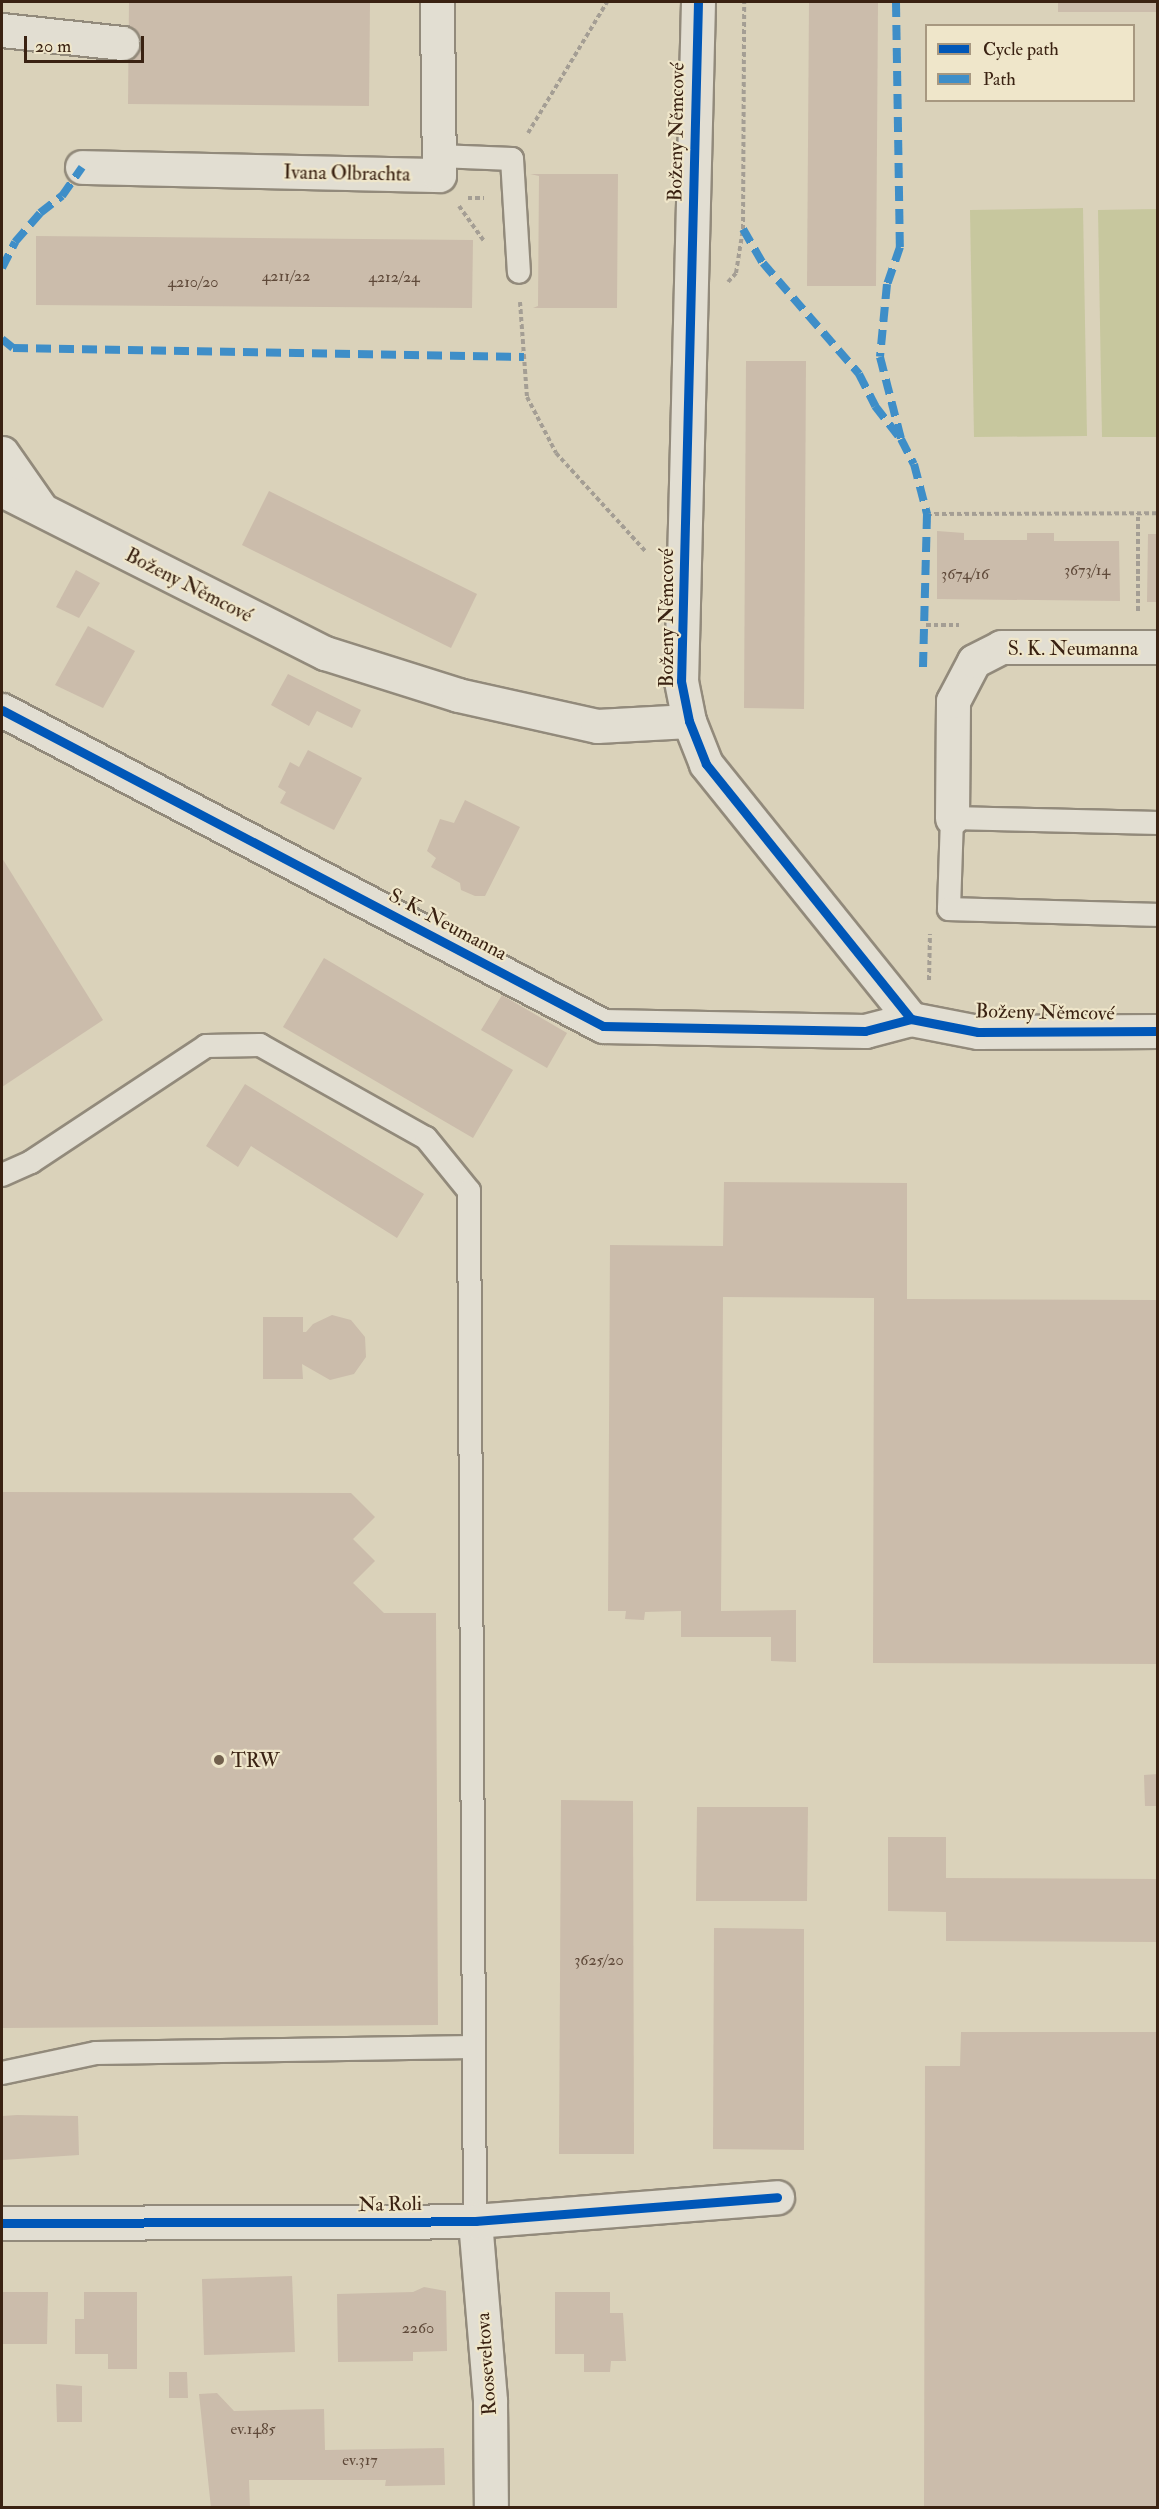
<!DOCTYPE html>
<html>
<head>
<meta charset="utf-8">
<style>
  body { margin:0 }
  #map { position:relative; width:1159px; height:2509px; overflow:hidden; background:#dad2ba; font-family:"IM FELL Double Pica",serif }
  div>[style] { position:absolute }
  .green>* { inset:0; background:#c7c79e }
  .building>* { inset:0; background:#cbbcab }
  .path>* { height:4px; margin-top:-2px; transform-origin:0; background:repeating-linear-gradient(90deg,#a49e94 0 4.5px,transparent 0 7.5px) }
  .roads { filter:drop-shadow(2px 0 #928a7b) drop-shadow(-2px 0 #928a7b) drop-shadow(0 2px #928a7b) drop-shadow(0 -2px #928a7b) }
  .service>* { height:22px; margin:-11px; padding:0 11px; transform-origin:11px; border-radius:11px; background:#e2ded2 }
  .minor>* { height:33px; margin:-16.5px; padding:0 16.5px; transform-origin:16.5px; border-radius:16.5px; background:#e2ded2 }
  .quiet>* { height:8px; margin-top:-4px; transform-origin:0; background:repeating-linear-gradient(90deg,#3e8ec8 0 15px,transparent 0 23px) }
  .cycleway>* { height:9px; margin:-4.5px; padding:0 4.5px; transform-origin:4.5px; border-radius:4.5px; background:#0057b8 }
  .dots>* { width:16px; height:16px; translate:-50% -50%; box-sizing:border-box; border:3px solid #efe6ca; border-radius:50% }
  span { translate:-50% -50%; white-space:nowrap; text-align:center; line-height:1.15; -webkit-text-stroke:4.5px #efe6ca; paint-order:stroke }
  .number-label { font-size:16px; color:#5f4939 }
  .number-label span { -webkit-text-stroke-width:0 }
  .street-label { font-size:20px; color:#3a2212 }
  .poi-label { font-size:20px; color:#3a2212 }
  .left { translate:0 -50%; text-align:left }
  .frame { position:absolute; inset:0; border:3px solid #3a2212; pointer-events:none }
  .legend { position:absolute; left:925px; top:24px; width:210px; height:78px; box-sizing:border-box; background:#efe6ca; border:2px solid #a79880; margin:0; padding:8px 10px; list-style:none; font-size:18px; color:#3a2212 }
  .legend li { display:flex; align-items:center; gap:12px; height:30px }
  .legend b { width:30px; border:2px solid #a79880 }
  .scale { position:absolute; left:24px; top:36px; width:120px; height:27px; box-sizing:border-box; border:3px solid #3a2212; border-top:0; padding-left:8px; font-size:18px; line-height:21px; white-space:nowrap; color:#3a2212; -webkit-text-stroke:4px #efe6ca; paint-order:stroke }
</style>
</head>
<body>
<div id="map">
  <div class="green">
    <div style="clip-path:polygon(1083px 208px,1087px 436px,974px 437px,970px 210px)"></div>
    <div style="clip-path:polygon(1157px 209px,1157px 437px,1102px 437px,1098px 210px)"></div>
  </div>
  <div class="building">
    <div style="clip-path:polygon(129px 2px,370px 2px,369px 106px,128px 104px)"></div>
    <div style="clip-path:polygon(809px 2px,878px 2px,876px 286px,807px 286px)"></div>
    <div style="clip-path:polygon(1058px 2px,1158px 2px,1158px 12px,1058px 12px)"></div>
    <div style="clip-path:polygon(530px 174px,618px 174px,617px 308px,533px 308px,538px 306px,539px 176px)"></div>
    <div style="clip-path:polygon(36px 236px,473px 240px,472px 308px,36px 305px)"></div>
    <div style="clip-path:polygon(746px 361px,806px 361px,804px 709px,744px 708px)"></div>
    <div style="clip-path:polygon(269px 491px,477px 594px,451px 648px,242px 545px)"></div>
    <div style="clip-path:polygon(937px 531px,964px 533px,964px 540px,1027px 540px,1027px 533px,1054px 533px,1054px 541px,1119px 541px,1120px 601px,937px 599px)"></div>
    <div style="clip-path:polygon(1148px 534px,1158px 534px,1158px 602px,1147px 602px)"></div>
    <div style="clip-path:polygon(76px 570px,100px 583px,79px 618px,56px 607px)"></div>
    <div style="clip-path:polygon(88px 626px,135px 651px,103px 708px,55px 685px)"></div>
    <div style="clip-path:polygon(288px 674px,361px 710px,352px 728px,317px 711px,309px 726px,271px 705px)"></div>
    <div style="clip-path:polygon(308px 750px,362px 778px,334px 830px,280px 803px,286px 792px,278px 787px,290px 762px,299px 767px)"></div>
    <div style="clip-path:polygon(465px 800px,520px 827px,485px 896px,475px 896px,461px 890px,460px 883px,431px 867px,436px 858px,427px 851px,440px 819px,454px 823px)"></div>
    <div style="clip-path:polygon(2px 858px,103px 1020px,2px 1087px)"></div>
    <div style="clip-path:polygon(324px 958px,513px 1070px,473px 1138px,283px 1027px)"></div>
    <div style="clip-path:polygon(502px 995px,567px 1033px,547px 1068px,481px 1030px)"></div>
    <div style="clip-path:polygon(245px 1084px,424px 1194px,397px 1238px,251px 1146px,238px 1167px,206px 1146px)"></div>
    <div style="clip-path:polygon(724px 1182px,907px 1183px,907px 1299px,1158px 1300px,1158px 1664px,873px 1663px,874px 1298px,723px 1297px,721px 1611px,796px 1610px,796px 1662px,771px 1661px,771px 1637px,681px 1637px,681px 1611px,645px 1612px,644px 1620px,625px 1619px,626px 1611px,608px 1611px,610px 1245px,723px 1246px)"></div>
    <div style="clip-path:polygon(332px 1315px,351px 1320px,365px 1337px,366px 1357px,354px 1374px,330px 1380px,302px 1364px,303px 1379px,263px 1379px,263px 1317px,303px 1317px,303px 1332px,306px 1332px,313px 1324px)"></div>
    <div style="clip-path:polygon(2px 1492px,351px 1493px,375px 1517px,353px 1539px,375px 1561px,353px 1583px,384px 1613px,436px 1613px,438px 2025px,2px 2028px)"></div>
    <div style="clip-path:polygon(1158px 1774px,1158px 1806px,1145px 1806px,1144px 1775px)"></div>
    <div style="clip-path:polygon(561px 1800px,633px 1801px,634px 2154px,559px 2154px)"></div>
    <div style="clip-path:polygon(697px 1807px,808px 1807px,807px 1901px,696px 1901px)"></div>
    <div style="clip-path:polygon(888px 1837px,946px 1837px,946px 1878px,1158px 1879px,1158px 1942px,946px 1941px,946px 1912px,888px 1911px)"></div>
    <div style="clip-path:polygon(714px 1928px,804px 1929px,804px 2150px,713px 2149px)"></div>
    <div style="clip-path:polygon(961px 2032px,1158px 2032px,1158px 2508px,924px 2508px,925px 2066px,960px 2066px)"></div>
    <div style="clip-path:polygon(17px 2115px,78px 2116px,79px 2155px,2px 2160px,2px 2116px)"></div>
    <div style="clip-path:polygon(292px 2276px,295px 2352px,204px 2355px,202px 2279px)"></div>
    <div style="clip-path:polygon(424px 2287px,446px 2291px,447px 2351px,413px 2352px,413px 2361px,338px 2362px,337px 2294px,413px 2292px)"></div>
    <div style="clip-path:polygon(2px 2292px,48px 2292px,47px 2344px,2px 2344px)"></div>
    <div style="clip-path:polygon(84px 2292px,137px 2292px,137px 2369px,108px 2369px,108px 2354px,75px 2354px,75px 2319px,84px 2319px)"></div>
    <div style="clip-path:polygon(555px 2292px,610px 2292px,610px 2313px,623px 2313px,626px 2361px,611px 2361px,610px 2372px,584px 2372px,584px 2354px,555px 2354px)"></div>
    <div style="clip-path:polygon(169px 2372px,187px 2372px,188px 2398px,169px 2398px)"></div>
    <div style="clip-path:polygon(56px 2384px,82px 2386px,82px 2422px,57px 2422px)"></div>
    <div style="clip-path:polygon(217px 2393px,234px 2411px,324px 2409px,325px 2450px,444px 2448px,445px 2485px,385px 2486px,386px 2480px,249px 2480px,250px 2508px,211px 2508px,199px 2394px)"></div>
  </div>
  <div class="path">
    <div style="left:528px;top:133px;width:153px;rotate:-58.9deg"></div>
    <div style="left:468px;top:198px;width:16px"></div>
    <div style="left:459px;top:206px;width:43px;rotate:54.5deg"></div>
    <div style="left:728px;top:282px;width:12px;rotate:-48deg"></div>
    <div style="left:736px;top:273px;width:45px;rotate:-81deg"></div>
    <div style="left:743px;top:229px;width:227px;rotate:-89.7deg"></div>
    <div style="left:520px;top:302px;width:95px;rotate:85.8deg"></div>
    <div style="left:527px;top:397px;width:63px;rotate:62.6deg"></div>
    <div style="left:556px;top:453px;width:134px;rotate:47.7deg"></div>
    <div style="left:927px;top:514px;width:231px;rotate:-0.2deg"></div>
    <div style="left:1138px;top:611px;width:98px;rotate:-90deg"></div>
    <div style="left:926px;top:625px;width:33px"></div>
    <div style="left:929px;top:980px;width:46px;rotate:-88.8deg"></div>
  </div>
  <div class="roads">
    <div class="service">
      <div style="left:439px;top:156px;width:73px;rotate:2.4deg"></div>
      <div style="left:512px;top:159px;width:113px;rotate:86.5deg"></div>
      <div style="left:1158px;top:823px;width:206px;rotate:-178.6deg"></div>
      <div style="left:952px;top:818px;width:91px;rotate:91.9deg"></div>
      <div style="left:949px;top:909px;width:209px;rotate:1.6deg"></div>
      <div style="left:2px;top:1175px;width:32px;rotate:-24deg"></div>
      <div style="left:31px;top:1162px;width:210px;rotate:-33.5deg"></div>
      <div style="left:206px;top:1046px;width:54px;rotate:-1.1deg"></div>
      <div style="left:260px;top:1045px;width:190px;rotate:29.3deg"></div>
      <div style="left:426px;top:1138px;width:68px;rotate:50.9deg"></div>
      <div style="left:469px;top:1191px;width:1030px;rotate:89.67deg"></div>
      <div style="left:2px;top:2073px;width:96px;rotate:-12deg"></div>
      <div style="left:96px;top:2053px;width:376px;rotate:-0.9deg"></div>
    </div>
    <div class="minor">
      <div style="left:698px;top:2px;width:679px;rotate:91.43deg"></div>
      <div style="left:681px;top:681px;width:41px;rotate:78.7deg"></div>
      <div style="left:689px;top:721px;width:46px;rotate:68.4deg"></div>
      <div style="left:706px;top:764px;width:327px;rotate:51.2deg"></div>
      <div style="left:911px;top:1019px;width:68px;rotate:11deg"></div>
      <div style="left:978px;top:1032px;width:180px;rotate:-0.3deg"></div>
      <div style="left:2px;top:30px;width:121px;rotate:6.2deg"></div>
      <div style="left:82px;top:167px;width:357px;rotate:1.3deg"></div>
      <div style="left:439px;top:175px;width:173px;rotate:-90.7deg"></div>
      <div style="left:2px;top:453px;width:65px;rotate:55.1deg"></div>
      <div style="left:2px;top:490px;width:362px;rotate:26.8deg"></div>
      <div style="left:325px;top:653px;width:139px;rotate:17.5deg"></div>
      <div style="left:458px;top:695px;width:142px;rotate:12.6deg"></div>
      <div style="left:597px;top:726px;width:92px;rotate:-3.1deg"></div>
      <div style="left:2px;top:710px;width:679px;rotate:27.73deg"></div>
      <div style="left:603px;top:1026px;width:262px;rotate:1.1deg"></div>
      <div style="left:865px;top:1031px;width:48px;rotate:-14.6deg"></div>
      <div style="left:952px;top:818px;width:117px;rotate:-89.5deg"></div>
      <div style="left:953px;top:701px;width:45px;rotate:-62.3deg"></div>
      <div style="left:974px;top:661px;width:30px;rotate:-27deg"></div>
      <div style="left:1001px;top:647px;width:157px"></div>
      <div style="left:475px;top:2221px;width:181px;rotate:85.2deg"></div>
      <div style="left:490px;top:2401px;width:107px;rotate:89.5deg"></div>
      <div style="left:2px;top:2223px;width:473px;rotate:-0.2deg"></div>
      <div style="left:475px;top:2221px;width:303px;rotate:-4.5deg"></div>
    </div>
  </div>
  <div class="quiet">
    <div style="left:896px;top:2px;width:245px;rotate:89.1deg"></div>
    <div style="left:900px;top:247px;width:39px;rotate:109deg"></div>
    <div style="left:887px;top:284px;width:73px;rotate:95.5deg"></div>
    <div style="left:880px;top:357px;width:85px;rotate:75.6deg"></div>
    <div style="left:901px;top:439px;width:28px;rotate:63deg"></div>
    <div style="left:914px;top:464px;width:52px;rotate:75.4deg"></div>
    <div style="left:927px;top:514px;width:154px;rotate:91.5deg"></div>
    <div style="left:743px;top:229px;width:39px;rotate:60deg"></div>
    <div style="left:763px;top:263px;width:147px;rotate:49.1deg"></div>
    <div style="left:859px;top:374px;width:36px;rotate:63deg"></div>
    <div style="left:875px;top:406px;width:39px;rotate:52deg"></div>
    <div style="left:2px;top:268px;width:29px;rotate:-63deg"></div>
    <div style="left:15px;top:242px;width:38px;rotate:-49deg"></div>
    <div style="left:40px;top:213px;width:28px;rotate:-38deg"></div>
    <div style="left:62px;top:196px;width:35px;rotate:-55deg"></div>
    <div style="left:2px;top:339px;width:14px;rotate:39deg"></div>
    <div style="left:13px;top:348px;width:511px;rotate:1.01deg"></div>
  </div>
  <div class="cycleway">
    <div style="left:698px;top:2px;width:679px;rotate:91.43deg"></div>
    <div style="left:681px;top:681px;width:41px;rotate:78.7deg"></div>
    <div style="left:689px;top:721px;width:46px;rotate:68.4deg"></div>
    <div style="left:706px;top:764px;width:327px;rotate:51.2deg"></div>
    <div style="left:911px;top:1019px;width:68px;rotate:11deg"></div>
    <div style="left:978px;top:1032px;width:180px;rotate:-0.3deg"></div>
    <div style="left:2px;top:710px;width:679px;rotate:27.73deg"></div>
    <div style="left:603px;top:1026px;width:262px;rotate:1.1deg"></div>
    <div style="left:865px;top:1031px;width:48px;rotate:-14.6deg"></div>
    <div style="left:2px;top:2223px;width:473px;rotate:-0.2deg"></div>
    <div style="left:475px;top:2221px;width:303px;rotate:-4.5deg"></div>
  </div>
  <div class="dots">
    <div style="left:219px;top:1760px;background:#72604d"></div>
  </div>
  <div class="number-label">
    <span style="left:286px;top:276px">4211/22</span>
    <span style="left:394px;top:277px">4212/24</span>
    <span style="left:193px;top:282px">4210/20</span>
    <span style="left:1087px;top:570px">3673/14</span>
    <span style="left:965px;top:574px">3674/16</span>
    <span style="left:599px;top:1960px">3625/20</span>
    <span style="left:418px;top:2328px">2260</span>
    <span style="left:253px;top:2429px">ev.1485</span>
    <span style="left:360px;top:2460px">ev.317</span>
  </div>
  <div class="street-label">
    <span style="left:676px;top:132px;rotate:-89deg">Boženy Němcové</span>
    <span style="left:347px;top:173px;rotate:1deg">Ivana Olbrachta</span>
    <span style="left:189px;top:585px;rotate:27deg">Boženy Němcové</span>
    <span style="left:666px;top:618px;rotate:-90deg">Boženy Němcové</span>
    <span style="left:1073px;top:648px">S. K. Neumanna</span>
    <span style="left:448px;top:924px;rotate:28deg">S. K. Neumanna</span>
    <span style="left:1045px;top:1012px;rotate:1deg">Boženy Němcové</span>
    <span style="left:390px;top:2204px;rotate:-1deg">Na Roli</span>
    <span style="left:486px;top:2364px;rotate:-94deg">Rooseveltova</span>
  </div>
  <div class="poi-label">
    <span class="left" style="left:231px;top:1760px">TRW</span>
  </div>
  <div class="frame"></div>
  <ul class="legend">
  <li><b style="height:8px;background:#0057b8"></b>Cycle path</li>
  <li><b style="height:8px;background:#3e8ec8"></b>Path</li>
  </ul>
  <div class="scale">20 m</div>
</div>
</body>
</html>
